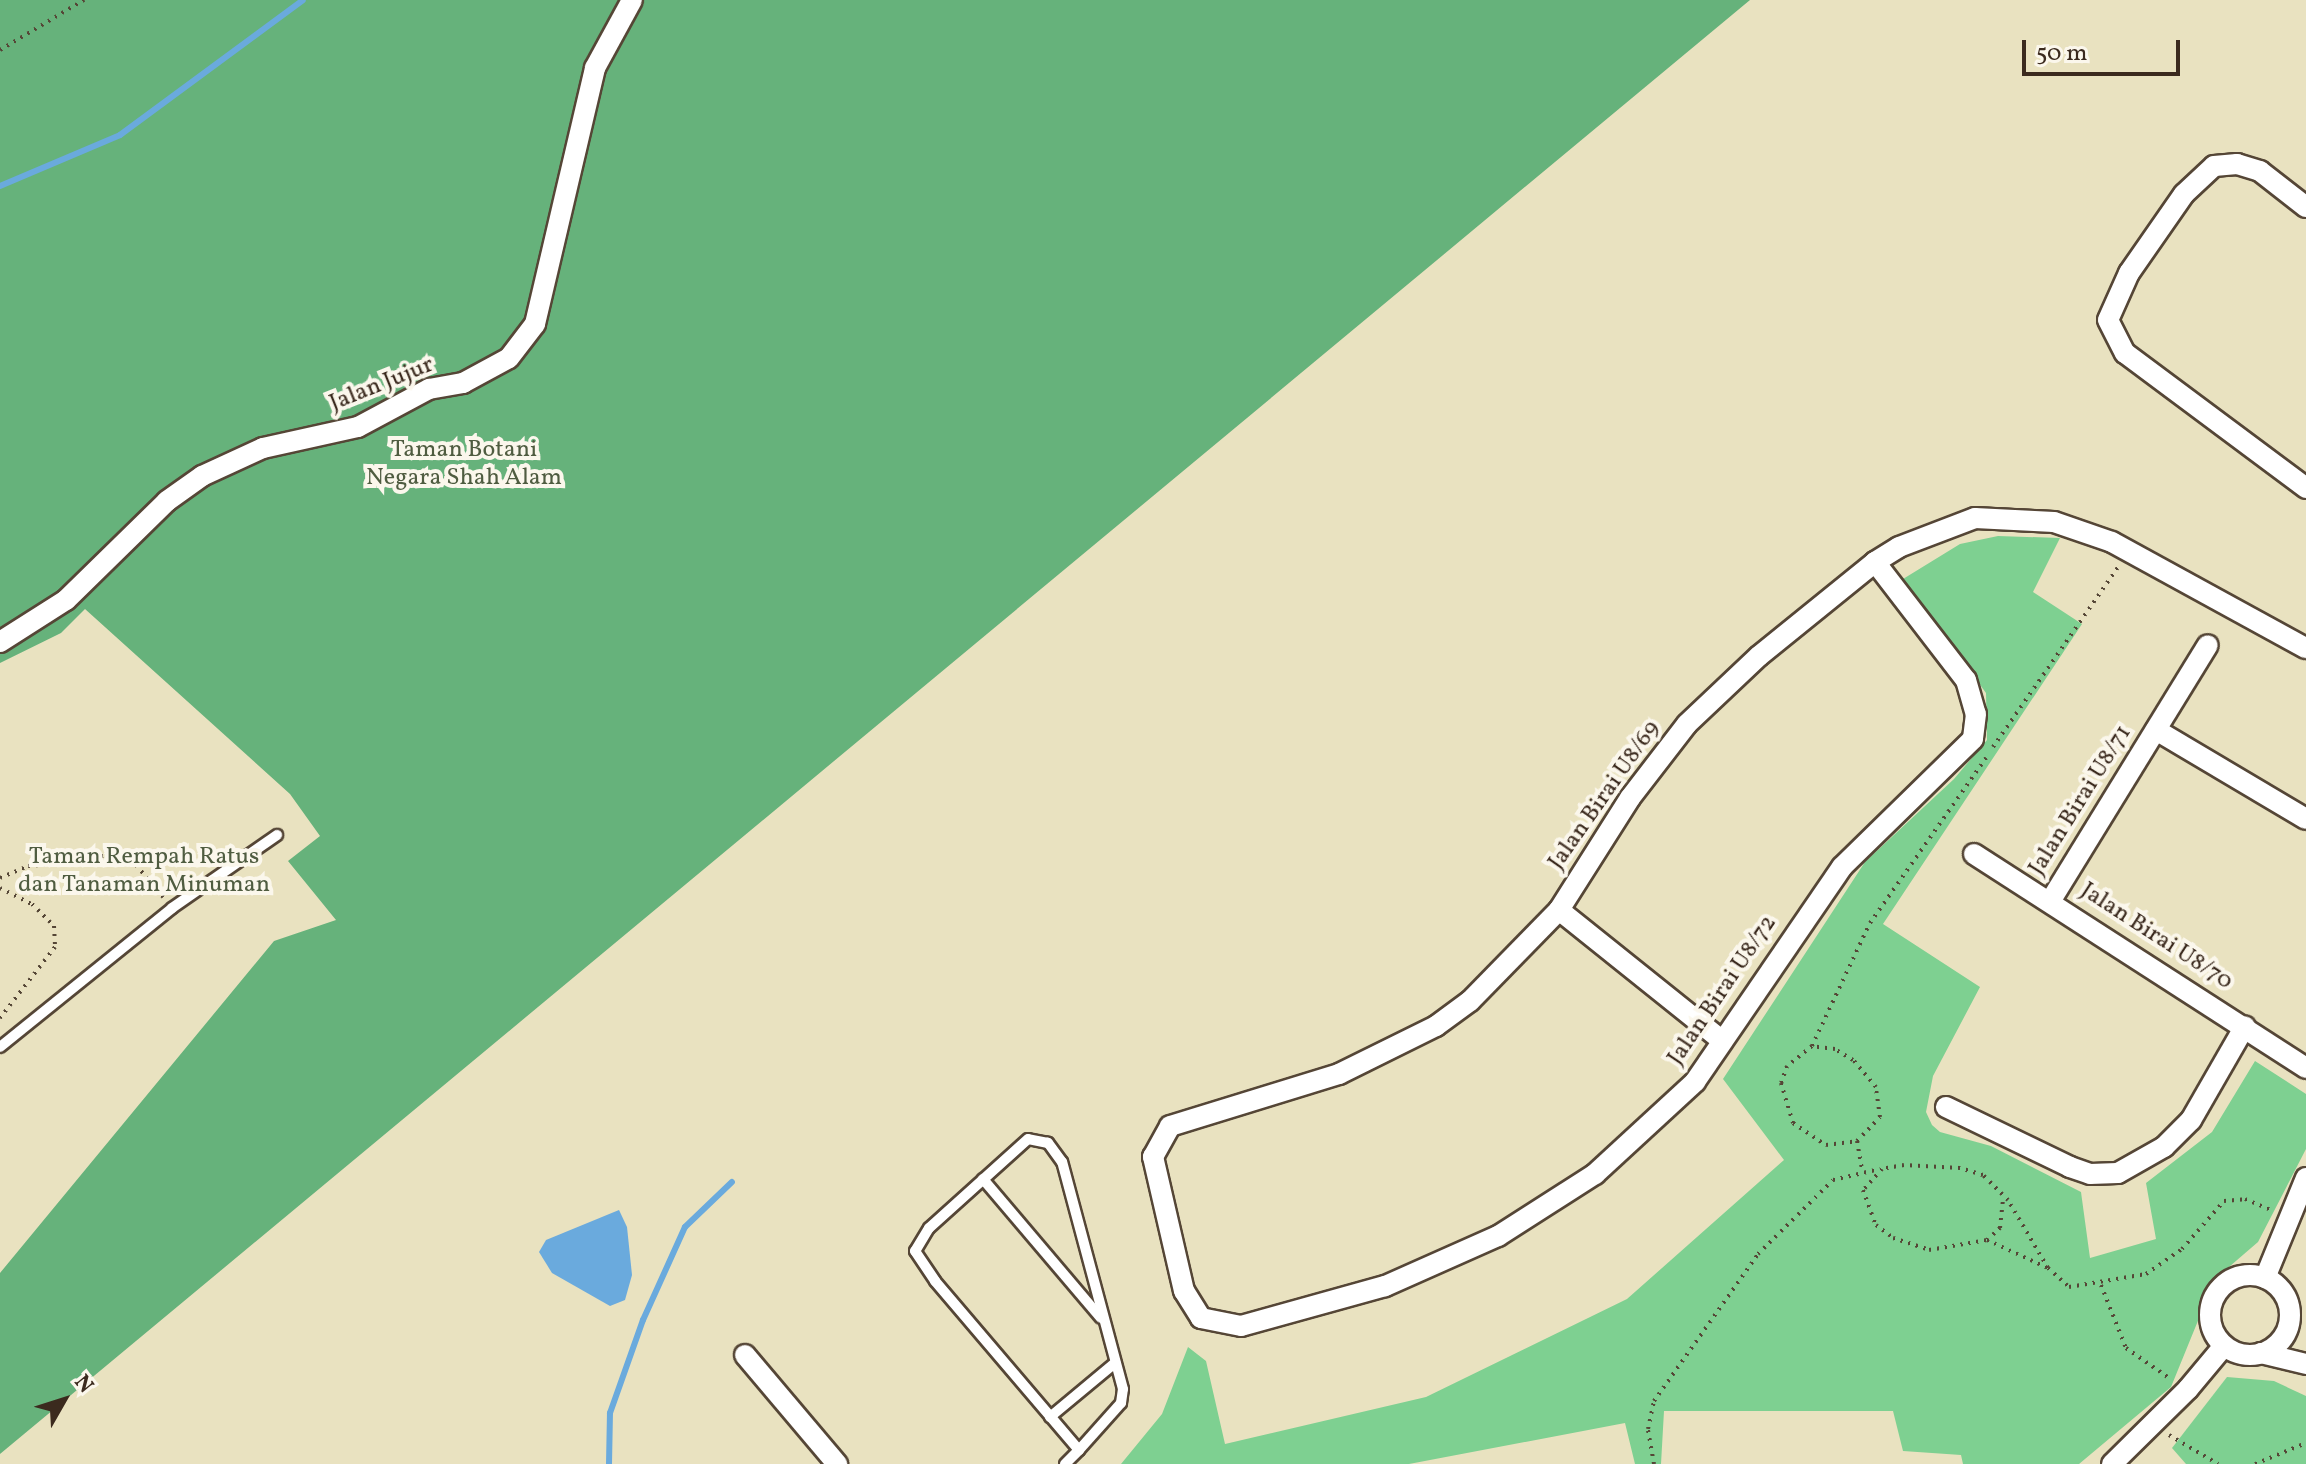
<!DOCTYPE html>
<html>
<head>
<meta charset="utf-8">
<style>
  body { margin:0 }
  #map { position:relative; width:2306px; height:1464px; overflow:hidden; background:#e9e2c0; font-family:Vollkorn,serif }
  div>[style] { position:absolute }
  .green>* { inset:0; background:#7ed091 }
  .forest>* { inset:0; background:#66b27b }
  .water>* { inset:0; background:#6aaadd }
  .stream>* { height:6px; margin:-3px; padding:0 3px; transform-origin:3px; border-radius:3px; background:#6aaadd }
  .path>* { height:4px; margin-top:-2px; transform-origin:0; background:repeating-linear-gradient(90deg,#554636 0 2px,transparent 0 8px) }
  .roads { filter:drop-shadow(2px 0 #554636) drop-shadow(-2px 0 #554636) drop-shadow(0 2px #554636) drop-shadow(0 -2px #554636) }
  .lane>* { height:10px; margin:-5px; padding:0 5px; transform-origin:5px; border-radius:5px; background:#fff }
  .street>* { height:20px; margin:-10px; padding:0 10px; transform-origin:10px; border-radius:10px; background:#fff }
  .street>.ring { margin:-10px; padding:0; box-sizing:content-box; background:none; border:20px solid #fff; border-radius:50% }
  span { translate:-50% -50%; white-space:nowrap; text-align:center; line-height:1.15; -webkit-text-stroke:8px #fbf7ec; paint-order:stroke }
  .street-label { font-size:24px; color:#3b2a1e }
  .park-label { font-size:24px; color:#4f5c40 }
  .north { position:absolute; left:24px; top:1360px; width:80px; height:80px; -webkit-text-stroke:6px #fbf7ec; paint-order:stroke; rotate:51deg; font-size:22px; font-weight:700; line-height:32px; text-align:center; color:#3b2a1e }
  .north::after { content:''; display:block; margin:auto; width:28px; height:36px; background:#3b2a1e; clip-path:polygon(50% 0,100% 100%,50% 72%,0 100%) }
  .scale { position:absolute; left:2022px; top:40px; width:158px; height:36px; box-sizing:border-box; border:4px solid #3b2a1e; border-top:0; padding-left:10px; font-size:24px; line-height:28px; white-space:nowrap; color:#3b2a1e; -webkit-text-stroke:6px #fbf7ec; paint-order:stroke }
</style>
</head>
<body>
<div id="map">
  <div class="green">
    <div style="clip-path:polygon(1998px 536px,2060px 538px,2033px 592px,2082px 624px,1883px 924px,1980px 987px,1933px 1076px,1926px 1112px,1932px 1125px,1940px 1132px,1991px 1146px,2081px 1192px,2090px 1258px,2156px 1239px,2146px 1183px,2212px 1132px,2255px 1061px,2306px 1094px,2306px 1149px,2258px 1242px,2215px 1279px,2171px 1387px,2079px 1464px,1963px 1464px,1961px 1455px,1903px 1451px,1893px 1411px,1664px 1411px,1661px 1464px,1635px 1464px,1625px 1423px,1409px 1464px,1121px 1464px,1162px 1414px,1188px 1347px,1206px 1361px,1225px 1444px,1426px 1397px,1627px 1299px,1784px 1160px,1723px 1079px,1865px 862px,1954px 779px,1987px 740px,1986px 693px,1903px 579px,1960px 544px)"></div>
    <div style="clip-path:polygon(2227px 1377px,2274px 1381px,2306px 1396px,2306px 1464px,2186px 1464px,2172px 1448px)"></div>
  </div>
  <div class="forest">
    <div style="clip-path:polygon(0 0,1750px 0,0 1454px,0 1273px,274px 941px,336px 920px,288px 861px,320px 836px,290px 794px,85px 609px,61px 633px,0 663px)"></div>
  </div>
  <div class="water">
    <div style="clip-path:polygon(619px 1210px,627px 1227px,632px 1275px,625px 1300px,610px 1306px,552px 1273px,539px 1252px,546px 1240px)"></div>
  </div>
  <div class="stream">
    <div style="left:0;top:186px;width:130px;rotate:-23deg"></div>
    <div style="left:120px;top:135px;width:227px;rotate:-36.4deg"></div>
    <div style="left:609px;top:1464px;width:51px;rotate:-88.9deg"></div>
    <div style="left:610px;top:1413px;width:99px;rotate:-70.5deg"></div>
    <div style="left:643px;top:1320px;width:102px;rotate:-65.7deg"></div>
    <div style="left:685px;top:1227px;width:65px;rotate:-43.8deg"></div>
  </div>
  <div class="path">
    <div style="left:0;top:50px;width:98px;rotate:-30.8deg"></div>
    <div style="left:1993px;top:747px;width:219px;rotate:-55.2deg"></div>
    <div style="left:0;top:878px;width:30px;rotate:-23deg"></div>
    <div style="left:28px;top:866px;width:58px;rotate:-4.9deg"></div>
    <div style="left:86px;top:861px;width:26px;rotate:-18deg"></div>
    <div style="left:111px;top:853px;width:21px;rotate:17deg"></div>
    <div style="left:131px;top:859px;width:50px;rotate:49.9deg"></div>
    <div style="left:0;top:888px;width:36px;rotate:27deg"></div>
    <div style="left:32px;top:904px;width:31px;rotate:45deg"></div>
    <div style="left:54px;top:926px;width:21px;rotate:87deg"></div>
    <div style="left:55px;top:947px;width:90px;rotate:127.8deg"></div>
    <div style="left:1812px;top:1046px;width:32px;rotate:141deg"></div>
    <div style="left:1787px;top:1066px;width:18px;rotate:109deg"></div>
    <div style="left:1781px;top:1083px;width:42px;rotate:73.3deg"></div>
    <div style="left:1793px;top:1123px;width:40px;rotate:34deg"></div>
    <div style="left:1826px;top:1145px;width:31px;rotate:-7deg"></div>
    <div style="left:1857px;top:1141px;width:33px;rotate:-46deg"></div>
    <div style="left:1880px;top:1117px;width:30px;rotate:-98deg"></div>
    <div style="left:1876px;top:1087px;width:35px;rotate:-130deg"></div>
    <div style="left:1853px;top:1060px;width:21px;rotate:-149deg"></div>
    <div style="left:1835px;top:1049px;width:23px;rotate:-173deg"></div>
    <div style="left:1812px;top:1046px;width:136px;rotate:-64.8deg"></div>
    <div style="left:1870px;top:923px;width:202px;rotate:-54.9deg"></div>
    <div style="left:1857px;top:1141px;width:29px;rotate:80deg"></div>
    <div style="left:1987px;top:1240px;width:18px;rotate:-43deg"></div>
    <div style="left:2000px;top:1228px;width:30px;rotate:-84deg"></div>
    <div style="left:2048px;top:1268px;width:79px;rotate:-120.5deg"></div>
    <div style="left:2008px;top:1200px;width:35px;rotate:-135deg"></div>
    <div style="left:1983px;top:1175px;width:24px;rotate:-163deg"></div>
    <div style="left:1960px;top:1168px;width:56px;rotate:-176.9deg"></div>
    <div style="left:1904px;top:1165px;width:22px;rotate:170deg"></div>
    <div style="left:1882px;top:1169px;width:28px;rotate:132deg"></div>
    <div style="left:1863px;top:1190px;width:37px;rotate:70deg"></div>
    <div style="left:1876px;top:1225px;width:21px;rotate:37deg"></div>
    <div style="left:1893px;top:1238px;width:38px;rotate:18deg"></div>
    <div style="left:1929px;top:1250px;width:59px;rotate:-9.8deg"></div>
    <div style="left:1987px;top:1240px;width:67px;rotate:24.7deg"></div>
    <div style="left:2048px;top:1268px;width:28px;rotate:42deg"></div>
    <div style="left:2069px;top:1287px;width:78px;rotate:-9.6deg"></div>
    <div style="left:2146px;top:1274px;width:44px;rotate:-34.8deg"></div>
    <div style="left:2182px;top:1249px;width:64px;rotate:-48.8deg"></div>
    <div style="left:2224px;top:1201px;width:21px;rotate:-5deg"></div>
    <div style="left:2245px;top:1199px;width:30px;rotate:23deg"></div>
    <div style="left:2101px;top:1285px;width:68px;rotate:68.4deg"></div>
    <div style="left:2126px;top:1348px;width:52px;rotate:34.9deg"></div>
    <div style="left:2169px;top:1435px;width:57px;rotate:30.6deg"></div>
    <div style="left:1654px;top:1464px;width:36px;rotate:-100deg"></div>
    <div style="left:1648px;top:1429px;width:29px;rotate:-78deg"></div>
    <div style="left:1654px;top:1401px;width:180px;rotate:-54.7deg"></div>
    <div style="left:1758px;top:1254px;width:105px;rotate:-44.6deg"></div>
    <div style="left:1833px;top:1180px;width:48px;rotate:-13.2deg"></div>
    <div style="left:2255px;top:1464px;width:55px;rotate:-22.4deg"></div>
  </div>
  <div class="roads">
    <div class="lane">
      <div style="left:0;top:1047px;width:221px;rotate:-38.9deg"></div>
      <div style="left:172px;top:908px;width:128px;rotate:-34.8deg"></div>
      <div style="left:983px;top:1179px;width:182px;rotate:49.7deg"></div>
      <div style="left:1050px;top:1417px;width:85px;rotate:-39.7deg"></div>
      <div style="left:1065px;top:1464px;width:20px;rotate:-45deg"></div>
      <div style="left:1079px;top:1450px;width:63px;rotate:-48.2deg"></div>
      <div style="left:1121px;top:1403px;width:14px;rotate:-82deg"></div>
      <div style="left:1123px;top:1389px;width:235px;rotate:-105deg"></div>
      <div style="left:1062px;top:1162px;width:24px;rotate:-126deg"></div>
      <div style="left:1048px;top:1143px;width:20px;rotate:-169deg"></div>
      <div style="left:1028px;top:1139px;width:133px;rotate:138deg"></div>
      <div style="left:929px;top:1228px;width:27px;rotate:121deg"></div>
      <div style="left:915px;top:1251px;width:36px;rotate:56deg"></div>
      <div style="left:935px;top:1281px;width:222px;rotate:49.6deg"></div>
    </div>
    <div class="street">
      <div style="left:2306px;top:207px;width:58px;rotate:-142deg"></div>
      <div style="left:2260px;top:171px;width:24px;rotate:-163deg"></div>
      <div style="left:2237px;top:164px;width:23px;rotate:175deg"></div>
      <div style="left:2214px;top:166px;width:41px;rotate:137deg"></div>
      <div style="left:2184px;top:194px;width:96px;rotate:124.8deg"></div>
      <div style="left:2129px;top:273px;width:51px;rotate:114.1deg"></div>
      <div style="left:2108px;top:320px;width:37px;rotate:63deg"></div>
      <div style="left:2125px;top:353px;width:226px;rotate:36.7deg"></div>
      <div style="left:1875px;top:562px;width:149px;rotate:52.4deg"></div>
      <div style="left:1966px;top:680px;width:35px;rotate:74deg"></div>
      <div style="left:1976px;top:714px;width:25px;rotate:97deg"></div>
      <div style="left:1973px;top:739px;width:183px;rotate:135.7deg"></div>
      <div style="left:1842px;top:867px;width:260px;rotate:124.4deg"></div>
      <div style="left:1695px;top:1082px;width:136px;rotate:137.4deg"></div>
      <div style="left:1595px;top:1174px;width:115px;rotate:147.4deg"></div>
      <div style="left:1498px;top:1236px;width:124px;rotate:156.1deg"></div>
      <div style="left:1385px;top:1286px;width:149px;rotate:164.5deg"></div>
      <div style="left:1241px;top:1326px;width:41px;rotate:-168.7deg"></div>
      <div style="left:1201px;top:1318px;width:32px;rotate:-122deg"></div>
      <div style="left:1184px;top:1291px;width:138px;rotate:-103deg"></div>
      <div style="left:1153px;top:1157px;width:35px;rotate:-61deg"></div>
      <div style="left:1170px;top:1126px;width:177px;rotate:-17.1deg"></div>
      <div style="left:1339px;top:1074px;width:108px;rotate:-26.3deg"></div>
      <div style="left:1436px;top:1026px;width:42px;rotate:-36.3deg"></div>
      <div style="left:1470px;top:1001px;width:127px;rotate:-45.6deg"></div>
      <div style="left:1559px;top:910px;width:133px;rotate:-57.6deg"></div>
      <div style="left:1630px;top:798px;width:93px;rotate:-52.4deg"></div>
      <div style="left:1687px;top:724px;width:99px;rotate:-43.4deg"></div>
      <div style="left:1759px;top:656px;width:149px;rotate:-39deg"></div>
      <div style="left:1875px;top:562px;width:28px;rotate:-32deg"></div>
      <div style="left:1899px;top:547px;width:81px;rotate:-20.9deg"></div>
      <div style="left:1975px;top:518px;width:79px;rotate:2.9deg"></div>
      <div style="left:2054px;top:522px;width:61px;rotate:19deg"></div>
      <div style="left:2112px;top:542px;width:221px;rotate:28.7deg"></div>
      <div style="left:0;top:642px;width:78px;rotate:-32.5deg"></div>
      <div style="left:66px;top:600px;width:141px;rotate:-44.4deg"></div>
      <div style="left:167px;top:501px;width:43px;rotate:-35.5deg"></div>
      <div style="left:202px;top:476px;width:67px;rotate:-24.7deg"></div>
      <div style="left:263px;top:448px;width:97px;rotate:-12.5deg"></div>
      <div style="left:358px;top:427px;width:81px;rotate:-28.2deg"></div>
      <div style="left:429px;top:389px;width:35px;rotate:-10deg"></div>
      <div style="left:463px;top:383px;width:52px;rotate:-28.5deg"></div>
      <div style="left:509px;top:358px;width:43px;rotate:-52.6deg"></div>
      <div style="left:535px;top:324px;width:263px;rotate:-76.8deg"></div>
      <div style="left:595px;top:68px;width:77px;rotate:-61.4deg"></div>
      <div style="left:2156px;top:730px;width:174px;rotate:30.7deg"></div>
      <div style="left:1974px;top:854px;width:395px;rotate:32.8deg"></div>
      <div style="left:2051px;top:900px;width:299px;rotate:-58.4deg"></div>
      <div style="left:1559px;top:910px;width:206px;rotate:38.7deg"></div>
      <div style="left:1946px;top:1107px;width:138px;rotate:25.8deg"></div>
      <div style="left:2070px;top:1167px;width:21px;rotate:19deg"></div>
      <div style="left:2090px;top:1174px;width:28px;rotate:-2deg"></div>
      <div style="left:2118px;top:1173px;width:53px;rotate:-29.5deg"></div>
      <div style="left:2164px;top:1147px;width:38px;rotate:-45deg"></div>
      <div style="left:2191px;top:1120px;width:108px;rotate:-60.1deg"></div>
      <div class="ring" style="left:2210px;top:1275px;width:60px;height:60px"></div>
      <div style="left:2265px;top:1278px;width:108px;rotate:-67.7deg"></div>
      <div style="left:2261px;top:1353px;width:46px;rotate:13.7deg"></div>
      <div style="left:745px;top:1355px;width:143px;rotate:49.8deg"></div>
      <div style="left:2112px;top:1464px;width:107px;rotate:-44.6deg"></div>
      <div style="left:2188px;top:1389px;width:56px;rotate:-50.1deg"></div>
    </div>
  </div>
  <div class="street-label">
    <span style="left:382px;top:385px;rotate:-22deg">Jalan Jujur</span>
    <span style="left:1605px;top:796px;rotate:-55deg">Jalan Birai U8/69</span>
    <span style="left:2081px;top:801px;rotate:-58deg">Jalan Birai U8/71</span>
    <span style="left:2156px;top:937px;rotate:33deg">Jalan Birai U8/70</span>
    <span style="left:1723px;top:991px;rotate:-56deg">Jalan Birai U8/72</span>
  </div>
  <div class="park-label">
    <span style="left:464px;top:465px">Taman Botani<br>Negara Shah Alam</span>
    <span style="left:144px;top:872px">Taman Rempah Ratus<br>dan Tanaman Minuman</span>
  </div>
  <div class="north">N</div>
  <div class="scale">50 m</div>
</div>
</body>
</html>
